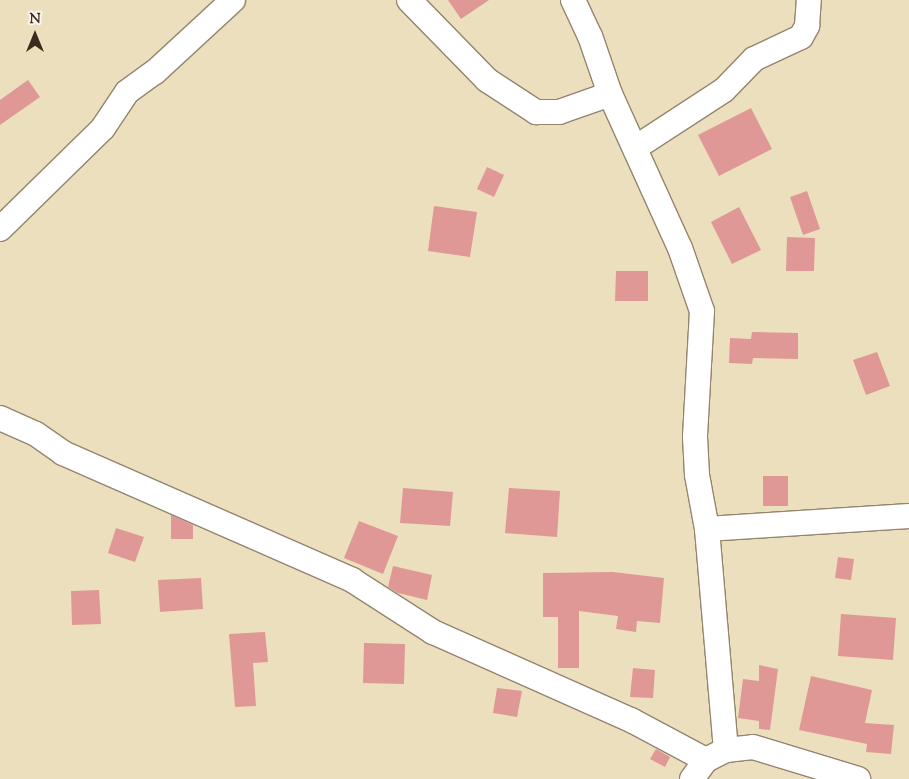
<!DOCTYPE html>
<html>
<head>
<meta charset="utf-8">
<style>
  body { margin:0 }
  #map { position:relative; width:909px; height:779px; overflow:hidden; background:#ecdfbd; font-family:"Sorts Mill Goudy",serif }
  div>[style] { position:absolute }
  .building>* { inset:0; background:#df9896 }
  .roads { filter:drop-shadow(1px 0 #94846e) drop-shadow(-1px 0 #94846e) drop-shadow(0 1px #94846e) drop-shadow(0 -1px #94846e) }
  .minor>* { height:24px; margin:-12px; padding:0 12px; transform-origin:12px; border-radius:12px; background:#fff }
  span { translate:-50% -50%; white-space:nowrap; text-align:center; line-height:1.15; -webkit-text-stroke:4px #fbf7ec; paint-order:stroke }
  .north { position:absolute; left:10px; top:10px; width:50px; height:50px; -webkit-text-stroke:4px #fbf7ec; paint-order:stroke; rotate:0deg; font-size:14px; font-weight:700; line-height:20px; text-align:center; color:#3b2a1e }
  .north::after { content:''; display:block; margin:auto; width:18px; height:22px; background:#3b2a1e; clip-path:polygon(50% 0,100% 100%,50% 72%,0 100%) }
</style>
</head>
<body>
<div id="map">
  <div class="building">
    <div style="clip-path:polygon(448px 0,489px 0,461px 19px)"></div>
    <div style="clip-path:polygon(28px 80px,40px 97px,0 125px,0 100px)"></div>
    <div style="clip-path:polygon(751px 108px,772px 149px,719px 176px,698px 135px)"></div>
    <div style="clip-path:polygon(487px 167px,504px 175px,494px 197px,477px 189px)"></div>
    <div style="clip-path:polygon(807px 191px,820px 229px,803px 235px,790px 197px)"></div>
    <div style="clip-path:polygon(434px 206px,477px 212px,470px 257px,428px 251px)"></div>
    <div style="clip-path:polygon(739px 207px,761px 250px,732px 264px,711px 222px)"></div>
    <div style="clip-path:polygon(787px 237px,815px 238px,814px 271px,786px 271px)"></div>
    <div style="clip-path:polygon(616px 271px,648px 271px,648px 301px,615px 301px)"></div>
    <div style="clip-path:polygon(752px 332px,798px 333px,798px 359px,753px 358px,752px 364px,729px 363px,730px 338px,751px 339px)"></div>
    <div style="clip-path:polygon(877px 352px,890px 386px,866px 395px,853px 360px)"></div>
    <div style="clip-path:polygon(763px 476px,788px 476px,788px 506px,763px 506px)"></div>
    <div style="clip-path:polygon(403px 488px,453px 492px,450px 526px,400px 523px)"></div>
    <div style="clip-path:polygon(509px 488px,560px 491px,557px 537px,505px 533px)"></div>
    <div style="clip-path:polygon(171px 515px,193px 525px,193px 539px,171px 539px)"></div>
    <div style="clip-path:polygon(359px 521px,398px 536px,383px 574px,344px 558px)"></div>
    <div style="clip-path:polygon(116px 528px,144px 537px,135px 562px,108px 553px)"></div>
    <div style="clip-path:polygon(838px 557px,854px 559px,851px 580px,835px 578px)"></div>
    <div style="clip-path:polygon(393px 566px,432px 575px,427px 600px,398px 593px,388px 587px)"></div>
    <div style="clip-path:polygon(613px 572px,664px 578px,660px 623px,637px 621px,636px 632px,616px 629px,618px 616px,579px 611px,579px 668px,558px 668px,558px 617px,543px 617px,543px 573px)"></div>
    <div style="clip-path:polygon(201px 578px,203px 609px,160px 612px,158px 580px)"></div>
    <div style="clip-path:polygon(99px 590px,101px 624px,72px 625px,71px 591px)"></div>
    <div style="clip-path:polygon(841px 614px,896px 618px,893px 660px,838px 656px)"></div>
    <div style="clip-path:polygon(265px 632px,268px 662px,253px 663px,256px 706px,235px 707px,229px 634px)"></div>
    <div style="clip-path:polygon(364px 643px,405px 644px,404px 684px,363px 683px)"></div>
    <div style="clip-path:polygon(759px 665px,778px 669px,770px 730px,759px 729px,759px 721px,738px 718px,743px 679px,759px 681px)"></div>
    <div style="clip-path:polygon(633px 668px,655px 670px,653px 698px,630px 697px)"></div>
    <div style="clip-path:polygon(811px 676px,872px 690px,865px 723px,894px 725px,891px 754px,866px 752px,867px 744px,799px 730px)"></div>
    <div style="clip-path:polygon(497px 688px,522px 691px,517px 717px,493px 713px)"></div>
    <div style="clip-path:polygon(656px 749px,670px 757px,665px 767px,650px 759px)"></div>
  </div>
  <div class="roads">
    <div class="minor">
      <div style="left:409px;top:0;width:112px;rotate:45.7deg"></div>
      <div style="left:487px;top:80px;width:59px;rotate:33.1deg"></div>
      <div style="left:536px;top:112px;width:23px"></div>
      <div style="left:559px;top:112px;width:54px;rotate:-19.4deg"></div>
      <div style="left:573px;top:0;width:40px;rotate:65deg"></div>
      <div style="left:590px;top:36px;width:61px;rotate:71deg"></div>
      <div style="left:610px;top:94px;width:169px;rotate:65.6deg"></div>
      <div style="left:680px;top:248px;width:67px;rotate:70.8deg"></div>
      <div style="left:702px;top:311px;width:126px;rotate:93.2deg"></div>
      <div style="left:695px;top:437px;width:38px;rotate:87deg"></div>
      <div style="left:697px;top:475px;width:55px;rotate:79.5deg"></div>
      <div style="left:707px;top:529px;width:222px;rotate:85.1deg"></div>
      <div style="left:635px;top:148px;width:106px;rotate:-33.1deg"></div>
      <div style="left:724px;top:90px;width:43px;rotate:-45.9deg"></div>
      <div style="left:754px;top:59px;width:52px;rotate:-25.1deg"></div>
      <div style="left:801px;top:37px;width:13px;rotate:-61deg"></div>
      <div style="left:807px;top:26px;width:26px;rotate:-86deg"></div>
      <div style="left:0;top:229px;width:144px;rotate:-44.4deg"></div>
      <div style="left:103px;top:128px;width:43px;rotate:-56.3deg"></div>
      <div style="left:127px;top:92px;width:34px;rotate:-36deg"></div>
      <div style="left:155px;top:72px;width:106px;rotate:-42.7deg"></div>
      <div style="left:0;top:418px;width:39px;rotate:24deg"></div>
      <div style="left:36px;top:434px;width:33px;rotate:35deg"></div>
      <div style="left:63px;top:453px;width:316px;rotate:23.7deg"></div>
      <div style="left:352px;top:580px;width:96px;rotate:32.7deg"></div>
      <div style="left:433px;top:632px;width:217px;rotate:24deg"></div>
      <div style="left:631px;top:720px;width:85px;rotate:28.1deg"></div>
      <div style="left:707px;top:529px;width:202px;rotate:-3.7deg"></div>
      <div style="left:692px;top:779px;width:24px;rotate:-54deg"></div>
      <div style="left:706px;top:760px;width:22px;rotate:-27deg"></div>
      <div style="left:726px;top:750px;width:27px;rotate:-6deg"></div>
      <div style="left:753px;top:747px;width:110px;rotate:16.9deg"></div>
    </div>
  </div>
  <div class="north">N</div>
</div>
</body>
</html>
